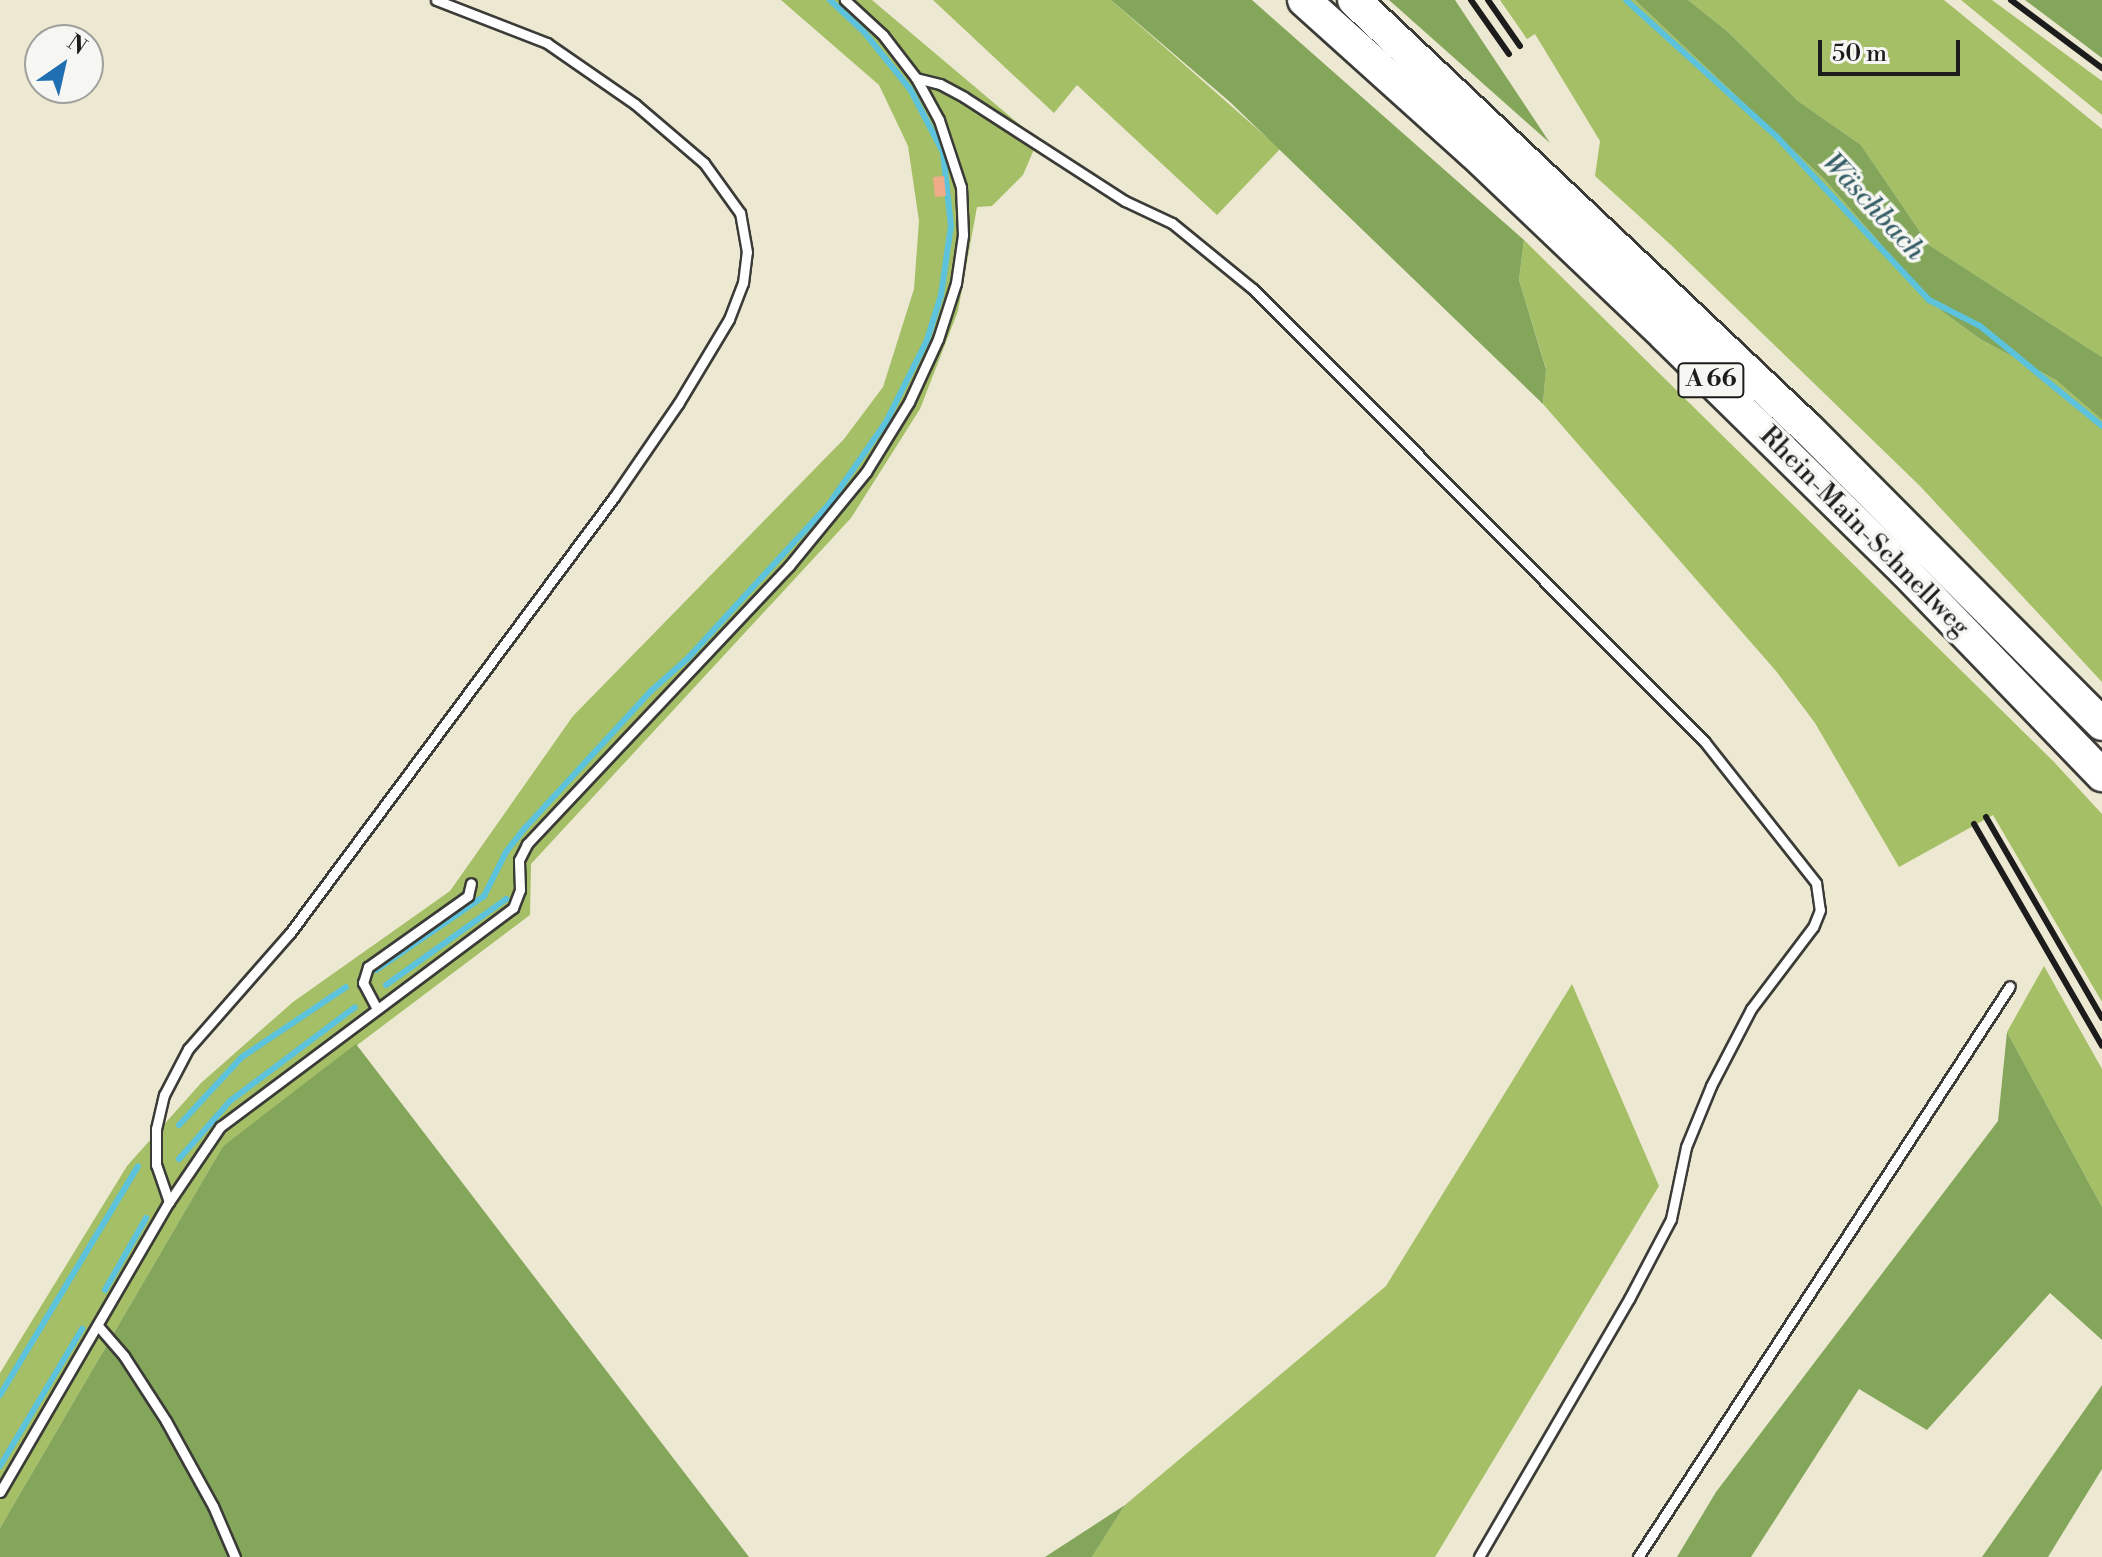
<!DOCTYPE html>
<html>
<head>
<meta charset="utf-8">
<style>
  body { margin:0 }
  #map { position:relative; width:2102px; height:1557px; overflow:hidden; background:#ede8d1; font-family:"Libre Bodoni",serif }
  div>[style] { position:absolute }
  .green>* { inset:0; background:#a4bf66 }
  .forest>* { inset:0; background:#83a65b }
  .stream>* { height:6px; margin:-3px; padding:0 3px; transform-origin:3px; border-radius:3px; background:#5dc2db }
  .building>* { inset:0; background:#f0ab89 }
  .roads { filter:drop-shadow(2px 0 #3b3b37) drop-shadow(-2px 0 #3b3b37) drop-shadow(0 2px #3b3b37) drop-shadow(0 -2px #3b3b37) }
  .service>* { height:9px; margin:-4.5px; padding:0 4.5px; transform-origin:4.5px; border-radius:4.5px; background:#fff }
  .motorway>* { height:32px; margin:-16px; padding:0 16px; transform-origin:16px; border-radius:16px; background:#fff }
  .rail>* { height:6px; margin:-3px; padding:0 3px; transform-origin:3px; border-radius:3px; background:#1c1c1c }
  span { translate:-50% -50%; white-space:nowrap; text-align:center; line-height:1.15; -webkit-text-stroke:7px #f6f6f2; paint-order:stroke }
  .shield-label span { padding:2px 6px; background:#f6f6f2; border:2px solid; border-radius:6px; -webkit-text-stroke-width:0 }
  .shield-label { font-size:24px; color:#1c1c1c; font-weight:700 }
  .street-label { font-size:26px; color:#1c1c1c }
  .water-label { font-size:28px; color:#365e68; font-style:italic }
  .north { position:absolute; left:24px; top:24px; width:80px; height:80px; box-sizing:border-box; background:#f6f6f2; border:2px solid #9f9f9c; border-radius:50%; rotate:34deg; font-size:22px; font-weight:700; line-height:32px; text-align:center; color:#1c1c1c }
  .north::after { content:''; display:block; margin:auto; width:28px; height:36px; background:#1f6fb2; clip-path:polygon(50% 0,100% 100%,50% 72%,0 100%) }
  .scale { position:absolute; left:1818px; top:40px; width:142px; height:36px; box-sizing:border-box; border:4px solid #1c1c1c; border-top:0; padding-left:10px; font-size:24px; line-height:28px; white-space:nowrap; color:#1c1c1c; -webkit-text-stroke:6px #f6f6f2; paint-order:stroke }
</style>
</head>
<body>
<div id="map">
  <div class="green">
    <div style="clip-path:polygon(781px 0,872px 0,1038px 140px,1023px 175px,992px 206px,977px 207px,958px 311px,920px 409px,851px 518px,531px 864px,530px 915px,223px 1146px,0 1528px,0 1373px,127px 1166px,201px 1083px,293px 1002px,450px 891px,573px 716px,844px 439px,883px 387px,914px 289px,919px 221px,908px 146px,879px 85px)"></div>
    <div style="clip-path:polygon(933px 0,1111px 0,1280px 149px,1217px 215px,1077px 85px,1054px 113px)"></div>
    <div style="clip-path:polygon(1500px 0,1635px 0,1823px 178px,1935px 306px,1980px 339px,2056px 380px,2102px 420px,2102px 682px,1920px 486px,1671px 245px,1595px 176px,1600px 141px,1535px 34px,1527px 39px)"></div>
    <div style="clip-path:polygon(1688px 0,1944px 0,2102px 129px,2102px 357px,1929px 245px,1861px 145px,1798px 101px,1727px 31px)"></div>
    <div style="clip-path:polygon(1961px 0,1992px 0,2102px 81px,2102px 115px)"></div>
    <div style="clip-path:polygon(1524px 240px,2054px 762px,2102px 814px,2102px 1002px,1993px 815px,1899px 867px,1815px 723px,1776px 671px,1543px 404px,1546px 368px,1519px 280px)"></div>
    <div style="clip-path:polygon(2044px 966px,2102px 1069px,2102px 1207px,2007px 1032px)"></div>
    <div style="clip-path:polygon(1572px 984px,1659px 1186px,1435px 1557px,1092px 1557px,1125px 1505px,1386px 1286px)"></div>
  </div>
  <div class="forest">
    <div style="clip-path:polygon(1111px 0,1252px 0,1524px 240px,1519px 280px,1546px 369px,1543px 404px,1230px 102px)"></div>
    <div style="clip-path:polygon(1389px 0,1455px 0,1550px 143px)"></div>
    <div style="clip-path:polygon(1635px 0,1688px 0,1727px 31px,1798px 101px,1861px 145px,1929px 245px,2102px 357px,2102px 420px,2056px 380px,1980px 339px,1935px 306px,1823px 178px)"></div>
    <div style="clip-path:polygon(2025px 0,2102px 0,2102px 58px,2057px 24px)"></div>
    <div style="clip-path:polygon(2007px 1032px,2102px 1207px,2102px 1340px,2050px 1293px,1927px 1430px,1859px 1389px,1751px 1557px,1677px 1557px,1716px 1492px,1998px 1121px)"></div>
    <div style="clip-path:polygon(356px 1044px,749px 1557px,0 1557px,0 1528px,223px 1146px)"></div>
    <div style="clip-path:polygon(2102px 1385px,2102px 1469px,2048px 1557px,1982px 1557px)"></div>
    <div style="clip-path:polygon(1125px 1505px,1092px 1557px,1045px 1557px)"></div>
  </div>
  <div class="stream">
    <div style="left:1626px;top:0;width:204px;rotate:42.2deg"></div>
    <div style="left:1777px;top:137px;width:223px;rotate:47deg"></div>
    <div style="left:1929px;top:300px;width:57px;rotate:27deg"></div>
    <div style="left:1980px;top:326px;width:158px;rotate:39.3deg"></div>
    <div style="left:376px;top:970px;width:131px;rotate:-34.4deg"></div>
    <div style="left:484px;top:896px;width:49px;rotate:-63.4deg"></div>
    <div style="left:506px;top:852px;width:31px;rotate:-52deg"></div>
    <div style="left:525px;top:828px;width:186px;rotate:-47.4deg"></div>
    <div style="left:651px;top:691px;width:50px;rotate:-41.7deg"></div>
    <div style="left:688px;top:658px;width:209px;rotate:-47.5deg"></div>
    <div style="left:829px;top:504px;width:100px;rotate:-55.2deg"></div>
    <div style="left:886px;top:422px;width:92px;rotate:-63.4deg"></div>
    <div style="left:927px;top:340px;width:47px;rotate:-72.7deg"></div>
    <div style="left:941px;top:295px;width:70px;rotate:-81.8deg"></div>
    <div style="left:951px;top:226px;width:74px;rotate:-96.2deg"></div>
    <div style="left:943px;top:152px;width:71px;rotate:-117.6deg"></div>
    <div style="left:910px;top:89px;width:73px;rotate:-128.9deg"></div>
    <div style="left:864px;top:32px;width:47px;rotate:-136.7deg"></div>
    <div style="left:386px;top:985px;width:148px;rotate:-35.6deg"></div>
    <div style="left:179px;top:1125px;width:93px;rotate:-47.2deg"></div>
    <div style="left:242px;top:1057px;width:125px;rotate:-33.9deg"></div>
    <div style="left:179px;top:1159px;width:77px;rotate:-48.7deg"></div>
    <div style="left:230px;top:1101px;width:156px;rotate:-36.9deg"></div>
    <div style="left:105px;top:1290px;width:83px;rotate:-60.3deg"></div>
    <div style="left:0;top:1395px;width:267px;rotate:-58.9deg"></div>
    <div style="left:0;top:1466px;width:160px;rotate:-59.1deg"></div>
  </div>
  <div class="building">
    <div style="clip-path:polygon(944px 176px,946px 196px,935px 197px,933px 177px)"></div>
  </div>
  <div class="roads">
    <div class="service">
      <div style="left:916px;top:78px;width:25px;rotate:14deg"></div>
      <div style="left:940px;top:84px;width:27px;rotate:28deg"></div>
      <div style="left:964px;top:97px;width:192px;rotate:32.9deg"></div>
      <div style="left:1125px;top:201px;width:52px;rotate:25.1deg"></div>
      <div style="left:1172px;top:223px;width:104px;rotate:39.2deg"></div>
      <div style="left:1253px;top:289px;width:639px;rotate:45.06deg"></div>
      <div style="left:1704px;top:741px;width:181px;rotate:51.7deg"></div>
      <div style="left:1816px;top:883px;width:27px;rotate:82deg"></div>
      <div style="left:1820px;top:910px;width:18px;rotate:112deg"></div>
      <div style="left:1813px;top:927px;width:103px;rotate:127.1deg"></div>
      <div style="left:1751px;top:1009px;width:87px;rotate:117.5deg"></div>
      <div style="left:1711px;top:1086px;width:66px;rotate:112.3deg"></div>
      <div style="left:1686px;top:1147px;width:74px;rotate:101.8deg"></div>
      <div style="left:1671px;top:1219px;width:90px;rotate:117.7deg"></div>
      <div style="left:1629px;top:1299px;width:298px;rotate:120.2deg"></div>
      <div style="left:377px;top:1009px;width:30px;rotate:-118deg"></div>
      <div style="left:363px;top:983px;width:17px;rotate:-73deg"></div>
      <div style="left:368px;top:967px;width:123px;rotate:-35.4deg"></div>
      <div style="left:468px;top:896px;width:13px;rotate:-77deg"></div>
      <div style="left:169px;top:1202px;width:91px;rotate:-55.8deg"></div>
      <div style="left:220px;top:1127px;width:366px;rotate:-36.8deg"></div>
      <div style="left:513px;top:908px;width:19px;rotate:-69deg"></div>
      <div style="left:520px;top:890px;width:30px;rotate:-92deg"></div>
      <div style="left:519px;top:860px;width:18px;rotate:-63deg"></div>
      <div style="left:527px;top:844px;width:382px;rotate:-46.7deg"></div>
      <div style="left:789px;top:566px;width:122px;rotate:-50.7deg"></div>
      <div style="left:866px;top:472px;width:82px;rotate:-58.4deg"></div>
      <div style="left:909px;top:402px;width:69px;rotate:-65.3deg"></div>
      <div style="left:938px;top:339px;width:59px;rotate:-72.2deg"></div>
      <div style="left:956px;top:283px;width:49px;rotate:-81.7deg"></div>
      <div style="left:963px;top:235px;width:48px;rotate:-92.4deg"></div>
      <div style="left:961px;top:187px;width:71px;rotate:-108.2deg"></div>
      <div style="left:939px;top:120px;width:48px;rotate:-118.7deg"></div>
      <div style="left:916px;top:78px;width:54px;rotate:-127.5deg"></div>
      <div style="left:883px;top:35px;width:52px;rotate:-137.4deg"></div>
      <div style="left:99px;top:1327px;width:38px;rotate:49deg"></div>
      <div style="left:124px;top:1356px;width:77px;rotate:57.1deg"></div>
      <div style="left:166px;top:1421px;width:97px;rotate:61.1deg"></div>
      <div style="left:213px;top:1506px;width:56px;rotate:66.7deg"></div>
      <div style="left:0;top:1492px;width:336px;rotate:-59.8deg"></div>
      <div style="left:169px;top:1202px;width:39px;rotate:-109deg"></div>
      <div style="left:156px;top:1165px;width:36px;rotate:-90deg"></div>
      <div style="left:156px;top:1129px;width:35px;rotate:-77deg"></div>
      <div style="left:164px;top:1095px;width:52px;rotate:-62.4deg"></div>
      <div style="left:188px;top:1049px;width:154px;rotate:-48.7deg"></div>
      <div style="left:290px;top:933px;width:543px;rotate:-53.38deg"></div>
      <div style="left:614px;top:497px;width:113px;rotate:-55.5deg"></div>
      <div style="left:678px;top:404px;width:99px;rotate:-59deg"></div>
      <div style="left:729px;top:319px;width:39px;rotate:-69deg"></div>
      <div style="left:743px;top:283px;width:31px;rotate:-83deg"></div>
      <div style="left:747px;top:252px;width:40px;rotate:-100deg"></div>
      <div style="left:740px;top:213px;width:62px;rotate:-125.8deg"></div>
      <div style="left:704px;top:163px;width:91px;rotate:-139.5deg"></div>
      <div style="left:635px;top:104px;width:107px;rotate:-145.3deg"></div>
      <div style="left:547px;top:43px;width:119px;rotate:-158.8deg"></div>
      <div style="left:1638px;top:1557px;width:681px;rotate:-56.92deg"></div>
    </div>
    <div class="motorway">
      <div style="left:1304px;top:0;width:227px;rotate:42deg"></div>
      <div style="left:1473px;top:152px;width:267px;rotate:43.6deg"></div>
      <div style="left:1666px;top:336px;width:335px;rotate:44.5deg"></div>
      <div style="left:1905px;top:571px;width:284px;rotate:46deg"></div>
      <div style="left:1354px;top:0;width:626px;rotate:43.38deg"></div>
      <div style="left:1809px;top:430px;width:415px;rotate:45.1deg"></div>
    </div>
  </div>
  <div class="rail">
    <div style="left:1471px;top:0;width:66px;rotate:54.9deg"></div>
    <div style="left:1488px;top:0;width:56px;rotate:55.2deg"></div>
    <div style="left:2011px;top:0;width:114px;rotate:36.8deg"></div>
    <div style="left:1986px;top:817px;width:232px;rotate:60deg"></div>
    <div style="left:1974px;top:824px;width:256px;rotate:60deg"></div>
  </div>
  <div class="shield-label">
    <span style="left:1711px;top:380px">A 66</span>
  </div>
  <div class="street-label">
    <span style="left:1864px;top:532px;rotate:45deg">Rhein-Main-Schnellweg</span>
  </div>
  <div class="water-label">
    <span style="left:1873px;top:207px;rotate:47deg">Wäschbach</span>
  </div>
  <div class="north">N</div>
  <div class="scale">50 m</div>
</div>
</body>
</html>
